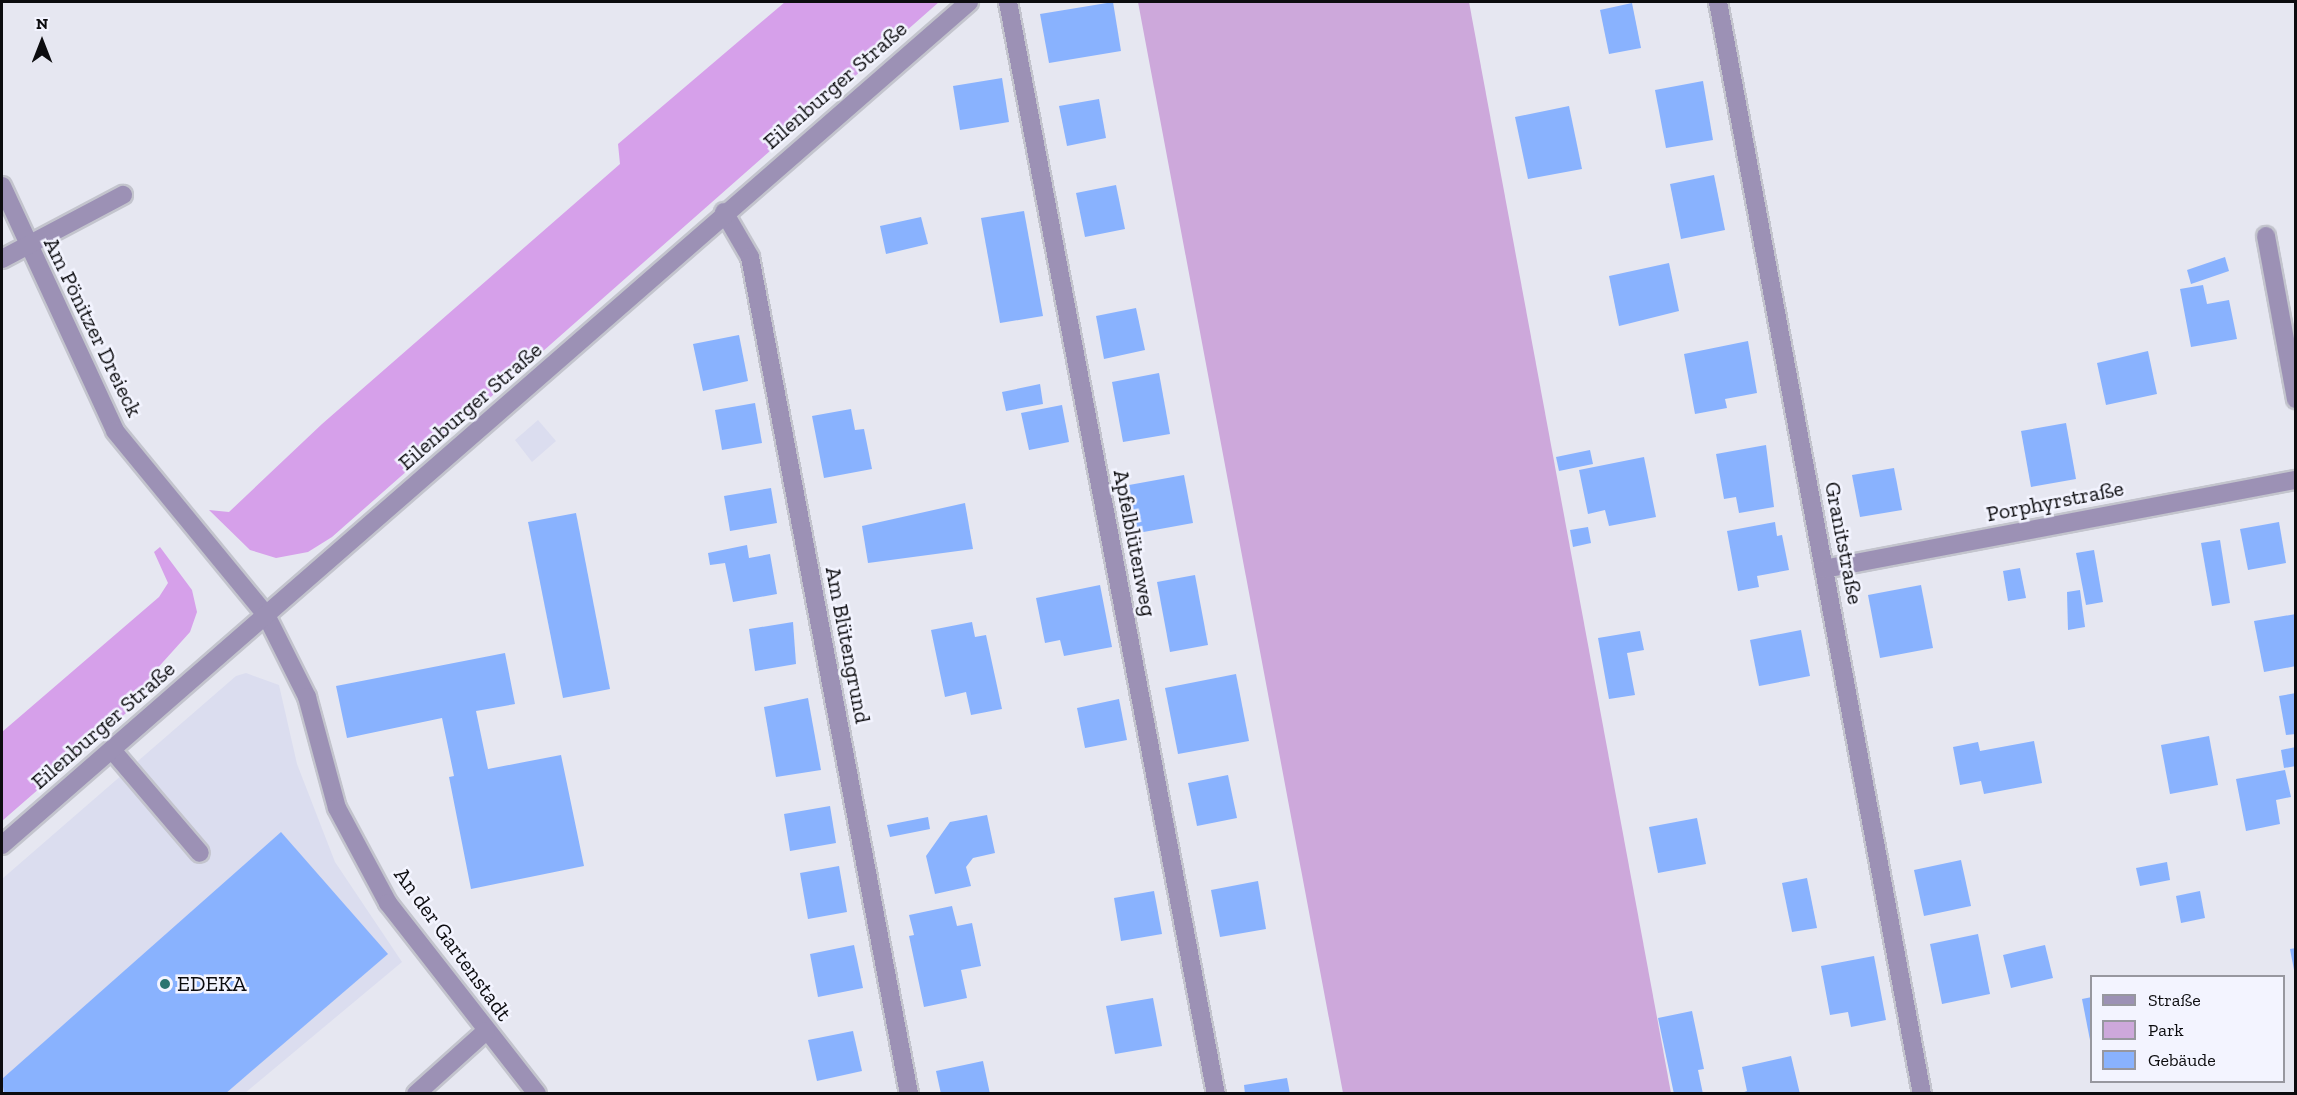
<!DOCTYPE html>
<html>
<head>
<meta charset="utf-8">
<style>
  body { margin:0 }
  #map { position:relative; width:2297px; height:1095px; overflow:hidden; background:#e6e7f1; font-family:"Zilla Slab",serif }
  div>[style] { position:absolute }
  .built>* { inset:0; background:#dbddef }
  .green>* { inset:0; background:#cda8db }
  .forest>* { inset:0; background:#d6a0ea }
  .building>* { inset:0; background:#89b2fe }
  .roads { filter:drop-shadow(2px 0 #c3c4cd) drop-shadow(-2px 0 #c3c4cd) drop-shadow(0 2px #c3c4cd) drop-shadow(0 -2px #c3c4cd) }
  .minor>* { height:18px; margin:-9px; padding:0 9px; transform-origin:9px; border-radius:9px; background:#9c91b5 }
  .dots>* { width:16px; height:16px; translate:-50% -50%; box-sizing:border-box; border:3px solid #f3f4ff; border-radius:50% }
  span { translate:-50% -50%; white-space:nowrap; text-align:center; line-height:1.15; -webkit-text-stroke:5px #f3f4ff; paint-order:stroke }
  .street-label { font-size:22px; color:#0c0c0f }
  .poi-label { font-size:22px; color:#0c0c0f }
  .left { translate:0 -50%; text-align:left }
  .frame { position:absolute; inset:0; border:3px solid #0c0c0f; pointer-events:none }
  .legend { position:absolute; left:2090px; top:975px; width:195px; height:108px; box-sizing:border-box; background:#f3f4ff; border:2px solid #97979f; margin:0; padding:8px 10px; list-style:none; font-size:18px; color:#0c0c0f }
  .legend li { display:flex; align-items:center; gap:12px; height:30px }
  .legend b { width:30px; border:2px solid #97979f }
  .north { position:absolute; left:12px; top:12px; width:60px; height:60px; -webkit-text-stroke:4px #f3f4ff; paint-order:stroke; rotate:0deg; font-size:16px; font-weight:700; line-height:24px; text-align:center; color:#0c0c0f }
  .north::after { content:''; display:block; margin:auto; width:21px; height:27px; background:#0c0c0f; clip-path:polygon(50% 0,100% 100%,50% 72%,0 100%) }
</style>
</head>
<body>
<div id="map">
  <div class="built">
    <div style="clip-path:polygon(538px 420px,556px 441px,532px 462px,515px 440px)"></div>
    <div style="clip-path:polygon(246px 673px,279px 685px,297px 764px,335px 862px,402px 962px,245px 1093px,2px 1093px,2px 879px,236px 676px)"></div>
  </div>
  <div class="green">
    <div style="clip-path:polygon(1138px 2px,1469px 2px,1671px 1093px,1343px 1093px)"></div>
  </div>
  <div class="forest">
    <div style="clip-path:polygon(785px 2px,939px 2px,332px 537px,308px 552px,276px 558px,250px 550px,209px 510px,229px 512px,322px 424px,620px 164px,618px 144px)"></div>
    <div style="clip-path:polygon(160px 547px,192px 590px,197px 612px,190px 632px,154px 672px,149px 693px,2px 821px,2px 732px,159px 597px,168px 583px,154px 552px)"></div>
  </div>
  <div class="building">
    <div style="clip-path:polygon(1113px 2px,1121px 51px,1049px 63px,1040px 14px)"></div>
    <div style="clip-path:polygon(1632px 3px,1641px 48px,1609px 54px,1600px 10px)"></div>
    <div style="clip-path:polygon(1002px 78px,1009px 122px,960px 130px,953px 86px)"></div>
    <div style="clip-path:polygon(1703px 81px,1713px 140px,1666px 148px,1655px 90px)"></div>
    <div style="clip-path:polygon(1099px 99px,1106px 138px,1067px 146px,1059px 106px)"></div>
    <div style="clip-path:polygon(1569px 106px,1582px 169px,1528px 179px,1515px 117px)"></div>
    <div style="clip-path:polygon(1714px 175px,1725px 230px,1681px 239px,1670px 184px)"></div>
    <div style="clip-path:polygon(1116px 185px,1125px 229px,1085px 237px,1076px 193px)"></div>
    <div style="clip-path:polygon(1024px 211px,1043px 316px,1000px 323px,981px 218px)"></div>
    <div style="clip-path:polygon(921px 217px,928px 244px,886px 254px,880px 226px)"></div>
    <div style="clip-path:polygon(2225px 257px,2229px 271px,2191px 284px,2187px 270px)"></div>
    <div style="clip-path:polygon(1669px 263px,1679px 311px,1619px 326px,1609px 276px)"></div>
    <div style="clip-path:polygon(2203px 285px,2207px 304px,2229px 300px,2237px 339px,2191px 347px,2180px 289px)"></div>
    <div style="clip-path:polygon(1136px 308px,1145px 350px,1104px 359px,1096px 316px)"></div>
    <div style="clip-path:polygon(739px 335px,748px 381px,703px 391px,693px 344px)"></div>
    <div style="clip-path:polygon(1748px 341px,1757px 393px,1725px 399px,1727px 408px,1695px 414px,1684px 354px)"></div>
    <div style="clip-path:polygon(2148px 351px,2157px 394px,2106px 405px,2097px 363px)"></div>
    <div style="clip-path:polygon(1159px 373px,1170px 434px,1123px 442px,1112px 382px)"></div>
    <div style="clip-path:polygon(1040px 384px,1043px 404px,1006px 411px,1002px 392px)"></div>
    <div style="clip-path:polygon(755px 403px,762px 443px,722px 450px,715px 410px)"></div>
    <div style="clip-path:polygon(1062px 405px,1069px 442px,1029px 450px,1021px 413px)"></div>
    <div style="clip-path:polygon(851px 409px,855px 430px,864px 429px,872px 469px,824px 478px,812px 416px)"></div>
    <div style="clip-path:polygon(2066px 423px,2076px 479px,2031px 487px,2021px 431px)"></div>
    <div style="clip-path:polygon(1766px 445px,1774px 507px,1739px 513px,1736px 497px,1724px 499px,1716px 454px)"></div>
    <div style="clip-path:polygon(1590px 450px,1593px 464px,1559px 471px,1556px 457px)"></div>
    <div style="clip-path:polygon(1644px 457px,1656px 517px,1609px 526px,1605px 510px,1588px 514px,1579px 470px)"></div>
    <div style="clip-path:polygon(1894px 468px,1902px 510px,1860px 517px,1852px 475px)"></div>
    <div style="clip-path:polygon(1184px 475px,1193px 523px,1138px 533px,1129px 485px)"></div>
    <div style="clip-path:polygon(771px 488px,777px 523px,730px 531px,724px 496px)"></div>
    <div style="clip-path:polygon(965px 503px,973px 549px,868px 563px,862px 526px)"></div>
    <div style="clip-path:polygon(576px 513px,610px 689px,563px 698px,528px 522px)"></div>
    <div style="clip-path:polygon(1775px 522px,1777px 536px,1782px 535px,1789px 570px,1757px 576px,1759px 587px,1738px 591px,1727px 531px)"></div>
    <div style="clip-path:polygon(2279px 522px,2286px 563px,2248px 570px,2240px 529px)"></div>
    <div style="clip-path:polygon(1588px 527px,1591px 543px,1573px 547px,1570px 530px)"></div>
    <div style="clip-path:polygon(2220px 540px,2230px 603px,2212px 606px,2201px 543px)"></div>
    <div style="clip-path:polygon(747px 545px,749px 558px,770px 554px,777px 594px,733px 602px,725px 563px,710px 565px,708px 553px)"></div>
    <div style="clip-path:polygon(2094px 550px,2103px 602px,2086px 605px,2076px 553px)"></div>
    <div style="clip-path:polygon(2020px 568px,2026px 598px,2008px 601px,2003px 571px)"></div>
    <div style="clip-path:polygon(1195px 575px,1208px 645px,1170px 652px,1157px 582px)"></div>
    <div style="clip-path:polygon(1100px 585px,1112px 647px,1064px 656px,1060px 640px,1045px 643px,1036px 598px)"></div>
    <div style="clip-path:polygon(1921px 585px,1933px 648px,1880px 658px,1868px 595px)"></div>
    <div style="clip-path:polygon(2080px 590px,2085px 627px,2068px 630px,2067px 592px)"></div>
    <div style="clip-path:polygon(2296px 614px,2296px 666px,2264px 672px,2254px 621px)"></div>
    <div style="clip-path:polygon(793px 622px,796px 664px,755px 671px,749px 629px)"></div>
    <div style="clip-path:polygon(972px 622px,975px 637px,986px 635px,1002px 709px,971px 715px,966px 692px,945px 697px,931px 630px)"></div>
    <div style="clip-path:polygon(1801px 630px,1810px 676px,1759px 686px,1750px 640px)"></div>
    <div style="clip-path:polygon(1640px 631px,1644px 650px,1627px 653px,1635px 695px,1609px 699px,1598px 638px)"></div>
    <div style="clip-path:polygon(505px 653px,515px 704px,476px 711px,488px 769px,561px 755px,584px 866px,471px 889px,449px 777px,454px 776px,442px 718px,347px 738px,336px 686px)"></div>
    <div style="clip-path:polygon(1236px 674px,1249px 741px,1178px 754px,1165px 688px)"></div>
    <div style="clip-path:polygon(2296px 693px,2296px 734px,2286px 735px,2279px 696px)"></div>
    <div style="clip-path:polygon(808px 698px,821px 770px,776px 777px,764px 707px)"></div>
    <div style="clip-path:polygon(1119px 699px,1127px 740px,1085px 748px,1077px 708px)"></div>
    <div style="clip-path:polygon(2209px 736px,2218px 785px,2170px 794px,2161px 745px)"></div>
    <div style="clip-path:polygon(2034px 741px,2042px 783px,1984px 794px,1981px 781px,1960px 785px,1953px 747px,1978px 742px,1980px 751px)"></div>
    <div style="clip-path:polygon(2296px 747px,2296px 766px,2284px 768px,2281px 750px)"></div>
    <div style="clip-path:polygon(2285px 770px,2291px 797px,2276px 800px,2280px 824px,2246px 831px,2236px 779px)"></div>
    <div style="clip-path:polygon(1228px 775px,1237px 818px,1197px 826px,1188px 783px)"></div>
    <div style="clip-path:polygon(830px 806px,836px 843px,790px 851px,784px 814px)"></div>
    <div style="clip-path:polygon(987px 815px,995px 853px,973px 858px,966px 867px,971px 886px,935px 894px,926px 856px,950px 822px)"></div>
    <div style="clip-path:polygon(928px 817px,930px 829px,890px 837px,887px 825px)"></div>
    <div style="clip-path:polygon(1697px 818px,1706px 864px,1658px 873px,1649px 827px)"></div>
    <div style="clip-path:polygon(281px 832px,388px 954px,225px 1094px,4px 1094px,2px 1079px)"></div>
    <div style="clip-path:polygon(1961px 860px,1971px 906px,1924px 916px,1914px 870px)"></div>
    <div style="clip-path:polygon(2167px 862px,2170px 880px,2140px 886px,2136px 868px)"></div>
    <div style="clip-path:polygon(839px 866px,847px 912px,808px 919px,800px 873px)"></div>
    <div style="clip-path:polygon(1807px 878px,1817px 928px,1792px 932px,1782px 883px)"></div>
    <div style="clip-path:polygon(1258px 881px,1266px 929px,1220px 937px,1211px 890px)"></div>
    <div style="clip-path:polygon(1154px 891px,1162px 934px,1121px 941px,1114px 898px)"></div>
    <div style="clip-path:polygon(2200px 891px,2205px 918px,2181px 923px,2176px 896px)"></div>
    <div style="clip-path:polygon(952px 906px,957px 926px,972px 923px,981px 966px,961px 970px,967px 998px,924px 1007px,909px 936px,914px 935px,909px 915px)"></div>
    <div style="clip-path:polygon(1978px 934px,1990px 994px,1942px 1004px,1930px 944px)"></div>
    <div style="clip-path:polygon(854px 945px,863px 988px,818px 997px,810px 954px)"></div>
    <div style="clip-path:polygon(2045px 945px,2053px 978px,2011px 988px,2003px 955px)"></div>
    <div style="clip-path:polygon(2296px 948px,2296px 970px,2294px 970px,2290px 949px)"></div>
    <div style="clip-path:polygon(1874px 956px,1886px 1020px,1851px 1027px,1848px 1012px,1830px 1015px,1821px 966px)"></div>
    <div style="clip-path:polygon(2092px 997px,2092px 1039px,2090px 1040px,2082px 999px)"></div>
    <div style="clip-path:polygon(1153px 998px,1162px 1046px,1115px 1054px,1106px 1006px)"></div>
    <div style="clip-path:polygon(1692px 1011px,1704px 1069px,1698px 1070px,1703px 1094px,1674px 1094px,1658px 1018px)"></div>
    <div style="clip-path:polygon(853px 1031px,862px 1071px,817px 1081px,808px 1040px)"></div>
    <div style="clip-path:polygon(1791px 1056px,1800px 1094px,1739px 1094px,1747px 1091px,1742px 1067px)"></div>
    <div style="clip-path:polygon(983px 1061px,990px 1094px,941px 1094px,936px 1071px)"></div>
    <div style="clip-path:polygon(1287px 1078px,1290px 1094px,1245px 1094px,1244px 1085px)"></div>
  </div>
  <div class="roads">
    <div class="minor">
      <div style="left:1008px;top:2px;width:1112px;rotate:79.22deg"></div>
      <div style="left:1718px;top:2px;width:1111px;rotate:79.42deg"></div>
      <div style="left:2px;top:186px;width:270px;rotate:65.2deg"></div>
      <div style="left:115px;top:431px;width:238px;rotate:50.6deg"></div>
      <div style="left:266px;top:615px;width:92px;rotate:63.4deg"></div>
      <div style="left:307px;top:697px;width:115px;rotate:74.9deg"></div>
      <div style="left:337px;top:808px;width:108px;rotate:61.8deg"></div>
      <div style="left:388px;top:903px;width:242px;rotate:52deg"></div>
      <div style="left:724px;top:212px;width:52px;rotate:60deg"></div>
      <div style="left:750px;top:257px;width:852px;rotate:79.24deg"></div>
      <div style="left:2266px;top:236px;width:166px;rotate:79.6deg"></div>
      <div style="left:2px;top:259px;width:137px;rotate:-27.9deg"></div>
      <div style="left:1824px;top:569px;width:480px;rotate:-10.7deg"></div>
      <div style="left:112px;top:750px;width:135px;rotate:49.5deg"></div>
      <div style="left:2px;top:845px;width:1283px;rotate:-41.08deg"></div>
      <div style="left:416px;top:1094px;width:94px;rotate:-42deg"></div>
    </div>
  </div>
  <div class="dots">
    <div style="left:165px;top:984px;background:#2c7570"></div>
  </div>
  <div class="street-label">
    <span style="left:835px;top:85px;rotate:-41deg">Eilenburger Straße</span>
    <span style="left:93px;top:327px;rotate:64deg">Am Pönitzer Dreieck</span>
    <span style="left:470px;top:406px;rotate:-41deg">Eilenburger Straße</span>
    <span style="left:2055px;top:501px;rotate:-11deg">Porphyrstraße</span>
    <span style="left:1135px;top:543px;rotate:79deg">Apfelblütenweg</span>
    <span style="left:1844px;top:543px;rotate:79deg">Granitstraße</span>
    <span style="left:848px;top:645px;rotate:79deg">Am Blütengrund</span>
    <span style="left:103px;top:725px;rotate:-41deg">Eilenburger Straße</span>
    <span style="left:453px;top:944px;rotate:54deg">An der Gartenstadt</span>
  </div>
  <div class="poi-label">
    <span class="left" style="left:177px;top:984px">EDEKA</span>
  </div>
  <div class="frame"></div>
  <ul class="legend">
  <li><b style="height:8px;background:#9c91b5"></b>Straße</li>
  <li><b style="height:16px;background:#cda8db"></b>Park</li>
  <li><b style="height:16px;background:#89b2fe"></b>Gebäude</li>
  </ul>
  <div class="north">N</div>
</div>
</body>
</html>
